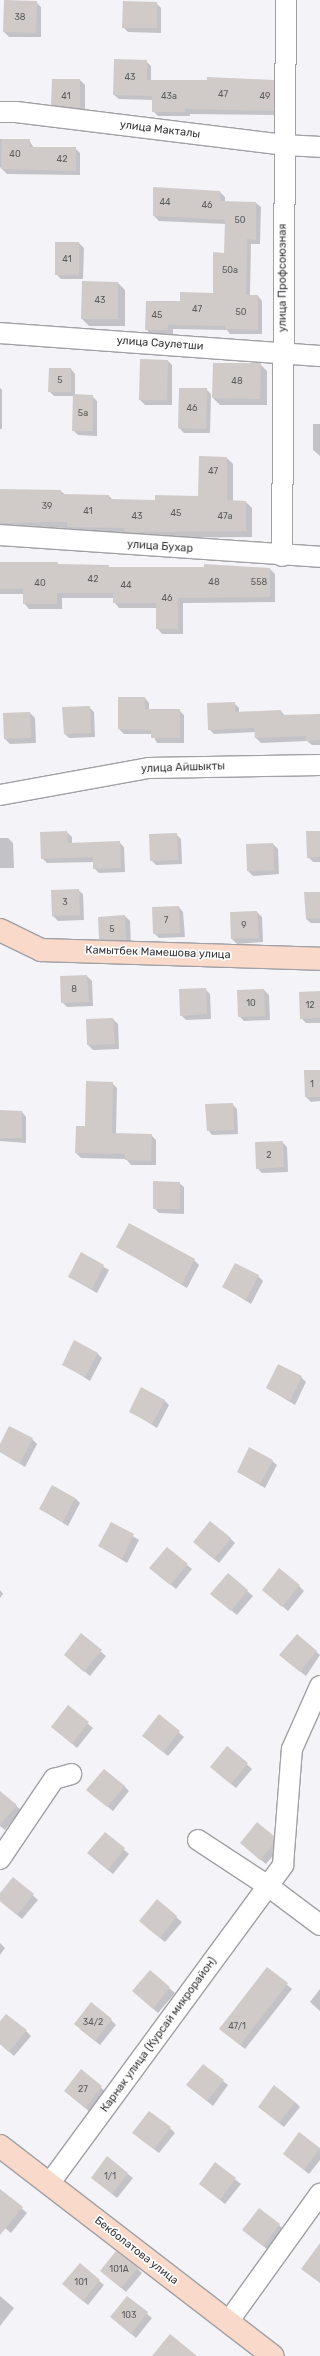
<!DOCTYPE html>
<html>
<head>
<meta charset="utf-8">
<style>
  body { margin:0 }
  #map { position:relative; width:320px; height:2356px; overflow:hidden; background:#f4f3f8; font-family:Rubik,sans-serif }
  div>[style] { position:absolute }
  .shadow>* { inset:0; background:#0003 }
  .building>* { inset:0; background:#d0cbc9 }
  .roads { filter:drop-shadow(1px 0 #a1a0a4) drop-shadow(-1px 0 #a1a0a4) drop-shadow(0 1px #a1a0a4) drop-shadow(0 -1px #a1a0a4) }
  .street>* { height:20px; margin:-10px; padding:0 10px; transform-origin:10px; border-radius:10px; background:#fff }
  .secondary>* { height:22px; margin:-11px; padding:0 11px; transform-origin:11px; border-radius:11px; background:#f9d9ca }
  span { translate:-50% -50%; white-space:nowrap; text-align:center; line-height:1.15; -webkit-text-stroke:3.5px #fff; paint-order:stroke }
  .number-label { font-size:9px; color:#5c5b5c }
  .number-label span { -webkit-text-stroke-width:0 }
  .street-label { font-size:11px; color:#363638 }
</style>
</head>
<body>
<div id="map">
  <div class="shadow">
    <div style="clip-path:polygon(36px 2px,41px 7px,41px 37px,9px 37px,4px 32px)"></div>
    <div style="clip-path:polygon(156px 3px,161px 8px,161px 33px,128px 32px,123px 27px)"></div>
    <div style="clip-path:polygon(146px 61px,151px 66px,151px 81px,273px 81px,278px 86px,278px 115px,190px 114px,190px 116px,158px 116px,153px 111px,153px 100px,119px 99px,114px 95px)"></div>
    <div style="clip-path:polygon(80px 80px,85px 85px,85px 113px,57px 109px,52px 104px)"></div>
    <div style="clip-path:polygon(0 139px,29px 140px,34px 148px,75px 148px,80px 153px,80px 175px,7px 174px,0 167px)"></div>
    <div style="clip-path:polygon(220px 192px,225px 197px,225px 202px,256px 203px,261px 207px,260px 244px,251px 244px,250px 296px,258px 296px,262px 301px,262px 334px,230px 334px,227px 330px,173px 329px,173px 334px,151px 334px,146px 329px,181px 302px,214px 294px,225px 254px,226px 224px,159px 221px,154px 216px)"></div>
    <div style="clip-path:polygon(79px 243px,84px 248px,83px 279px,61px 279px,56px 274px)"></div>
    <div style="clip-path:polygon(83px 282px,118px 283px,125px 290px,125px 326px,89px 326px,82px 319px)"></div>
    <div style="clip-path:polygon(167px 360px,172px 365px,172px 405px,145px 405px,140px 400px)"></div>
    <div style="clip-path:polygon(260px 364px,267px 371px,267px 405px,220px 405px,213px 398px)"></div>
    <div style="clip-path:polygon(71px 369px,75px 374px,75px 395px,92px 396px,97px 401px,97px 436px,78px 435px,73px 430px,74px 396px,54px 396px,49px 391px)"></div>
    <div style="clip-path:polygon(0 388px,2px 390px,2px 429px,0 429px)"></div>
    <div style="clip-path:polygon(206px 389px,211px 394px,210px 433px,184px 433px,179px 428px)"></div>
    <div style="clip-path:polygon(313px 424px,320px 424px,320px 456px,313px 450px)"></div>
    <div style="clip-path:polygon(227px 458px,233px 464px,233px 502px,246px 502px,252px 508px,252px 537px,132px 538px,74px 533px,69px 528px,0 527px,0 490px,61px 491px,65px 495px,109px 496px,113px 500px,156px 501px,199px 497px)"></div>
    <div style="clip-path:polygon(0 562px,57px 563px,60px 565px,108px 566px,111px 568px,270px 569px,275px 574px,275px 602px,183px 603px,183px 634px,162px 634px,157px 628px,157px 608px,119px 608px,114px 602px,114px 598px,62px 598px,62px 609px,29px 609px,24px 603px,24px 594px,0 594px)"></div>
    <div style="clip-path:polygon(145px 698px,149px 703px,149px 710px,179px 710px,184px 715px,184px 743px,157px 743px,152px 734px,124px 734px,119px 729px)"></div>
    <div style="clip-path:polygon(234px 703px,239px 708px,239px 713px,281px 711px,285px 716px,320px 715px,320px 745px,312px 745px,307px 741px,261px 743px,256px 738px,256px 732px,214px 734px,209px 729px)"></div>
    <div style="clip-path:polygon(89px 707px,94px 712px,95px 737px,69px 738px,65px 734px)"></div>
    <div style="clip-path:polygon(30px 713px,35px 718px,36px 743px,10px 744px,5px 739px)"></div>
    <div style="clip-path:polygon(67px 832px,72px 837px,72px 844px,119px 842px,124px 847px,125px 872px,99px 873px,94px 868px,94px 862px,47px 863px,42px 858px)"></div>
    <div style="clip-path:polygon(320px 832px,320px 862px,313px 862px,308px 857px)"></div>
    <div style="clip-path:polygon(176px 834px,181px 839px,182px 864px,156px 865px,151px 860px)"></div>
    <div style="clip-path:polygon(0 838px,8px 838px,13px 843px,14px 868px,0 868px)"></div>
    <div style="clip-path:polygon(273px 844px,278px 849px,279px 874px,253px 876px,248px 871px)"></div>
    <div style="clip-path:polygon(78px 890px,83px 894px,84px 920px,58px 921px,53px 916px)"></div>
    <div style="clip-path:polygon(320px 893px,320px 923px,311px 923px,306px 919px)"></div>
    <div style="clip-path:polygon(179px 907px,183px 912px,185px 937px,159px 938px,154px 933px)"></div>
    <div style="clip-path:polygon(257px 912px,262px 917px,263px 942px,237px 944px,232px 939px)"></div>
    <div style="clip-path:polygon(125px 916px,130px 921px,131px 945px,105px 944px,100px 939px)"></div>
    <div style="clip-path:polygon(87px 976px,92px 981px,93px 1006px,67px 1007px,62px 1002px)"></div>
    <div style="clip-path:polygon(205px 989px,210px 994px,211px 1019px,186px 1020px,181px 1015px)"></div>
    <div style="clip-path:polygon(264px 990px,269px 995px,270px 1020px,244px 1021px,239px 1016px)"></div>
    <div style="clip-path:polygon(320px 992px,320px 1023px,306px 1023px,301px 1018px)"></div>
    <div style="clip-path:polygon(113px 1019px,118px 1024px,119px 1049px,93px 1050px,88px 1045px,87px 1020px)"></div>
    <div style="clip-path:polygon(320px 1071px,320px 1101px,311px 1102px,306px 1097px)"></div>
    <div style="clip-path:polygon(112px 1083px,117px 1088px,116px 1134px,151px 1135px,156px 1140px,156px 1165px,131px 1165px,126px 1159px,81px 1158px,76px 1153px,86px 1127px)"></div>
    <div style="clip-path:polygon(232px 1104px,237px 1109px,238px 1134px,212px 1135px,208px 1130px)"></div>
    <div style="clip-path:polygon(0 1111px,22px 1112px,26px 1117px,26px 1143px,0 1141px)"></div>
    <div style="clip-path:polygon(282px 1142px,287px 1147px,288px 1172px,262px 1173px,257px 1168px)"></div>
    <div style="clip-path:polygon(179px 1183px,184px 1187px,184px 1214px,159px 1213px,154px 1208px)"></div>
    <div style="clip-path:polygon(118px 1247px,194px 1260px,199px 1265px,187px 1288px)"></div>
    <div style="clip-path:polygon(81px 1254px,109px 1270px,97px 1293px,69px 1277px)"></div>
    <div style="clip-path:polygon(258px 1276px,263px 1281px,251px 1304px,224px 1287px)"></div>
    <div style="clip-path:polygon(97px 1353px,102px 1358px,90px 1381px,63px 1364px)"></div>
    <div style="clip-path:polygon(301px 1377px,306px 1382px,295px 1405px,267px 1388px)"></div>
    <div style="clip-path:polygon(164px 1400px,169px 1405px,157px 1428px,130px 1411px)"></div>
    <div style="clip-path:polygon(32px 1439px,37px 1444px,25px 1467px,0 1452px,0 1446px)"></div>
    <div style="clip-path:polygon(272px 1461px,277px 1465px,265px 1488px,238px 1472px)"></div>
    <div style="clip-path:polygon(75px 1498px,80px 1503px,68px 1526px,40px 1509px)"></div>
    <div style="clip-path:polygon(111px 1523px,139px 1540px,127px 1563px,99px 1546px)"></div>
    <div style="clip-path:polygon(230px 1538px,235px 1543px,219px 1563px,199px 1547px)"></div>
    <div style="clip-path:polygon(187px 1565px,192px 1569px,176px 1589px,156px 1573px)"></div>
    <div style="clip-path:polygon(228px 1574px,253px 1596px,237px 1615px,217px 1599px)"></div>
    <div style="clip-path:polygon(299px 1586px,304px 1591px,288px 1611px,268px 1594px)"></div>
    <div style="clip-path:polygon(0 1590px,3px 1594px,0 1598px)"></div>
    <div style="clip-path:polygon(81px 1635px,106px 1656px,90px 1676px,70px 1659px)"></div>
    <div style="clip-path:polygon(297px 1635px,320px 1655px,306px 1676px,286px 1660px)"></div>
    <div style="clip-path:polygon(68px 1707px,93px 1728px,77px 1748px,57px 1731px)"></div>
    <div style="clip-path:polygon(160px 1716px,184px 1737px,168px 1756px,148px 1740px)"></div>
    <div style="clip-path:polygon(228px 1747px,252px 1769px,236px 1788px,216px 1772px)"></div>
    <div style="clip-path:polygon(124px 1786px,129px 1791px,113px 1811px,93px 1795px)"></div>
    <div style="clip-path:polygon(0 1792px,21px 1810px,5px 1830px,0 1826px)"></div>
    <div style="clip-path:polygon(105px 1833px,129px 1854px,113px 1874px,93px 1858px)"></div>
    <div style="clip-path:polygon(273px 1836px,278px 1842px,278px 1850px,266px 1864px,246px 1848px)"></div>
    <div style="clip-path:polygon(13px 1878px,38px 1900px,22px 1919px,0 1901px,0 1895px)"></div>
    <div style="clip-path:polygon(157px 1901px,182px 1922px,165px 1942px,145px 1926px)"></div>
    <div style="clip-path:polygon(0 1943px,5px 1948px,0 1955px)"></div>
    <div style="clip-path:polygon(267px 1968px,292px 1989px,245px 2049px,220px 2029px)"></div>
    <div style="clip-path:polygon(150px 1972px,175px 1993px,158px 2013px,139px 1996px)"></div>
    <div style="clip-path:polygon(320px 1989px,320px 2011px,310px 2002px)"></div>
    <div style="clip-path:polygon(111px 2020px,116px 2025px,100px 2045px,80px 2029px)"></div>
    <div style="clip-path:polygon(0 2022px,26px 2031px,31px 2036px,14px 2056px,0 2044px)"></div>
    <div style="clip-path:polygon(82px 2071px,106px 2092px,90px 2112px,70px 2095px)"></div>
    <div style="clip-path:polygon(223px 2081px,228px 2085px,213px 2106px,187px 2085px)"></div>
    <div style="clip-path:polygon(295px 2102px,300px 2107px,284px 2127px,259px 2107px)"></div>
    <div style="clip-path:polygon(170px 2128px,175px 2133px,159px 2153px,139px 2138px)"></div>
    <div style="clip-path:polygon(300px 2133px,320px 2149px,320px 2160px,309px 2174px,284px 2154px)"></div>
    <div style="clip-path:polygon(107px 2158px,133px 2178px,117px 2198px,92px 2178px)"></div>
    <div style="clip-path:polygon(216px 2164px,241px 2184px,225px 2204px,200px 2184px)"></div>
    <div style="clip-path:polygon(2px 2192px,27px 2213px,11px 2233px,0 2224px,0 2195px)"></div>
    <div style="clip-path:polygon(279px 2225px,284px 2230px,268px 2250px,248px 2234px)"></div>
    <div style="clip-path:polygon(137px 2268px,142px 2273px,126px 2292px,101px 2271px)"></div>
    <div style="clip-path:polygon(99px 2281px,104px 2285px,88px 2305px,68px 2289px)"></div>
    <div style="clip-path:polygon(0 2296px,14px 2308px,0 2326px)"></div>
    <div style="clip-path:polygon(127px 2297px,152px 2318px,136px 2338px,116px 2321px)"></div>
  </div>
  <div class="building">
    <div style="clip-path:polygon(4px 0,37px 1px,36px 33px,3px 32px)"></div>
    <div style="clip-path:polygon(123px 1px,157px 2px,157px 28px,122px 28px)"></div>
    <div style="clip-path:polygon(114px 59px,147px 60px,147px 80px,207px 80px,207px 77px,274px 80px,274px 111px,185px 109px,185px 112px,152px 112px,152px 96px,113px 95px)"></div>
    <div style="clip-path:polygon(52px 79px,80px 79px,80px 108px,51px 105px)"></div>
    <div style="clip-path:polygon(2px 139px,30px 139px,29px 147px,76px 147px,76px 171px,1px 169px)"></div>
    <div style="clip-path:polygon(153px 187px,220px 191px,220px 201px,256px 202px,256px 240px,247px 239px,246px 295px,258px 295px,258px 330px,225px 329px,225px 326px,168px 325px,168px 330px,145px 330px,146px 301px,180px 301px,180px 292px,213px 293px,213px 252px,224px 253px,225px 220px,153px 216px)"></div>
    <div style="clip-path:polygon(55px 242px,79px 242px,79px 275px,55px 275px)"></div>
    <div style="clip-path:polygon(82px 281px,118px 282px,118px 319px,81px 319px)"></div>
    <div style="clip-path:polygon(140px 359px,168px 360px,167px 400px,139px 400px)"></div>
    <div style="clip-path:polygon(213px 363px,261px 363px,260px 399px,212px 398px)"></div>
    <div style="clip-path:polygon(49px 368px,71px 368px,71px 392px,48px 392px)"></div>
    <div style="clip-path:polygon(179px 388px,207px 388px,206px 429px,178px 428px)"></div>
    <div style="clip-path:polygon(73px 394px,93px 395px,93px 431px,72px 431px)"></div>
    <div style="clip-path:polygon(199px 456px,227px 457px,227px 500px,246px 501px,246px 531px,125px 532px,124px 528px,67px 527px,67px 522px,0 523px,0 489px,61px 490px,61px 494px,109px 495px,109px 499px,155px 500px,155px 495px,198px 496px)"></div>
    <div style="clip-path:polygon(0 562px,58px 562px,57px 564px,109px 565px,109px 567px,204px 567px,204px 564px,270px 568px,270px 597px,178px 598px,178px 629px,156px 629px,156px 603px,113px 603px,113px 593px,57px 593px,57px 604px,23px 604px,23px 589px,0 589px)"></div>
    <div style="clip-path:polygon(118px 697px,145px 697px,145px 709px,180px 709px,180px 738px,151px 738px,151px 730px,118px 729px)"></div>
    <div style="clip-path:polygon(235px 702px,235px 712px,281px 710px,281px 715px,320px 714px,320px 740px,306px 741px,306px 736px,255px 738px,254px 728px,208px 730px,207px 703px)"></div>
    <div style="clip-path:polygon(90px 706px,91px 733px,64px 734px,62px 707px)"></div>
    <div style="clip-path:polygon(30px 712px,31px 738px,4px 739px,3px 713px)"></div>
    <div style="clip-path:polygon(67px 831px,68px 843px,120px 841px,121px 868px,93px 869px,93px 857px,41px 859px,40px 832px)"></div>
    <div style="clip-path:polygon(306px 831px,320px 831px,320px 857px,307px 858px)"></div>
    <div style="clip-path:polygon(177px 833px,178px 860px,150px 861px,149px 834px)"></div>
    <div style="clip-path:polygon(273px 843px,274px 870px,247px 871px,246px 844px)"></div>
    <div style="clip-path:polygon(79px 889px,80px 915px,52px 916px,51px 890px)"></div>
    <div style="clip-path:polygon(304px 892px,320px 892px,320px 918px,306px 919px)"></div>
    <div style="clip-path:polygon(179px 906px,180px 933px,153px 934px,152px 907px)"></div>
    <div style="clip-path:polygon(257px 911px,259px 938px,231px 939px,230px 912px)"></div>
    <div style="clip-path:polygon(125px 915px,126px 940px,99px 939px,98px 917px)"></div>
    <div style="clip-path:polygon(87px 975px,89px 1002px,61px 1003px,60px 976px)"></div>
    <div style="clip-path:polygon(206px 988px,207px 1014px,180px 1016px,179px 989px)"></div>
    <div style="clip-path:polygon(264px 989px,265px 1016px,238px 1017px,237px 990px)"></div>
    <div style="clip-path:polygon(320px 991px,320px 1018px,300px 1019px,299px 992px)"></div>
    <div style="clip-path:polygon(113px 1018px,115px 1044px,87px 1045px,86px 1019px)"></div>
    <div style="clip-path:polygon(304px 1070px,320px 1070px,320px 1097px,305px 1097px)"></div>
    <div style="clip-path:polygon(86px 1081px,113px 1082px,112px 1133px,152px 1134px,151px 1161px,125px 1160px,125px 1154px,75px 1153px,76px 1126px,85px 1126px)"></div>
    <div style="clip-path:polygon(233px 1103px,234px 1130px,207px 1131px,205px 1104px)"></div>
    <div style="clip-path:polygon(0 1110px,22px 1111px,22px 1138px,0 1138px)"></div>
    <div style="clip-path:polygon(283px 1141px,284px 1167px,256px 1169px,255px 1142px)"></div>
    <div style="clip-path:polygon(153px 1181px,180px 1182px,180px 1209px,153px 1209px)"></div>
    <div style="clip-path:polygon(129px 1223px,195px 1259px,182px 1284px,116px 1247px)"></div>
    <div style="clip-path:polygon(81px 1252px,104px 1265px,92px 1289px,68px 1277px)"></div>
    <div style="clip-path:polygon(235px 1263px,259px 1275px,246px 1300px,222px 1287px)"></div>
    <div style="clip-path:polygon(74px 1340px,98px 1353px,85px 1377px,62px 1365px)"></div>
    <div style="clip-path:polygon(278px 1364px,302px 1376px,290px 1401px,266px 1388px)"></div>
    <div style="clip-path:polygon(141px 1387px,165px 1400px,152px 1424px,129px 1412px)"></div>
    <div style="clip-path:polygon(9px 1426px,33px 1438px,20px 1463px,0 1452px,0 1444px)"></div>
    <div style="clip-path:polygon(249px 1447px,273px 1460px,260px 1484px,237px 1472px)"></div>
    <div style="clip-path:polygon(52px 1485px,75px 1498px,63px 1522px,39px 1509px)"></div>
    <div style="clip-path:polygon(210px 1521px,231px 1538px,214px 1559px,193px 1542px)"></div>
    <div style="clip-path:polygon(111px 1522px,134px 1534px,122px 1559px,98px 1546px)"></div>
    <div style="clip-path:polygon(167px 1547px,188px 1564px,170px 1585px,149px 1568px)"></div>
    <div style="clip-path:polygon(279px 1568px,300px 1585px,282px 1607px,262px 1590px)"></div>
    <div style="clip-path:polygon(228px 1573px,248px 1590px,231px 1611px,210px 1594px)"></div>
    <div style="clip-path:polygon(81px 1633px,102px 1650px,84px 1672px,64px 1655px)"></div>
    <div style="clip-path:polygon(297px 1634px,317px 1651px,300px 1672px,279px 1655px)"></div>
    <div style="clip-path:polygon(68px 1705px,89px 1722px,72px 1744px,51px 1727px)"></div>
    <div style="clip-path:polygon(159px 1714px,180px 1731px,163px 1752px,142px 1736px)"></div>
    <div style="clip-path:polygon(227px 1746px,248px 1763px,231px 1784px,210px 1767px)"></div>
    <div style="clip-path:polygon(104px 1769px,125px 1786px,107px 1807px,86px 1790px)"></div>
    <div style="clip-path:polygon(0 1791px,17px 1805px,0 1825px)"></div>
    <div style="clip-path:polygon(257px 1822px,274px 1836px,273px 1845px,260px 1860px,240px 1843px)"></div>
    <div style="clip-path:polygon(105px 1832px,125px 1848px,108px 1870px,87px 1853px)"></div>
    <div style="clip-path:polygon(13px 1877px,34px 1894px,17px 1915px,0 1901px,0 1893px)"></div>
    <div style="clip-path:polygon(157px 1899px,177px 1916px,160px 1938px,139px 1921px)"></div>
    <div style="clip-path:polygon(267px 1967px,288px 1983px,240px 2045px,219px 2029px)"></div>
    <div style="clip-path:polygon(150px 1970px,170px 1987px,153px 2009px,132px 1991px)"></div>
    <div style="clip-path:polygon(91px 2002px,112px 2019px,95px 2041px,74px 2024px)"></div>
    <div style="clip-path:polygon(6px 2014px,27px 2030px,9px 2052px,0 2044px,0 2021px)"></div>
    <div style="clip-path:polygon(203px 2064px,224px 2080px,207px 2101px,186px 2085px)"></div>
    <div style="clip-path:polygon(81px 2069px,102px 2086px,85px 2108px,64px 2091px)"></div>
    <div style="clip-path:polygon(274px 2085px,295px 2102px,279px 2123px,258px 2107px)"></div>
    <div style="clip-path:polygon(149px 2111px,171px 2127px,154px 2149px,132px 2133px)"></div>
    <div style="clip-path:polygon(299px 2132px,320px 2148px,304px 2170px,283px 2154px)"></div>
    <div style="clip-path:polygon(107px 2156px,128px 2173px,112px 2194px,91px 2178px)"></div>
    <div style="clip-path:polygon(215px 2162px,236px 2178px,220px 2200px,199px 2184px)"></div>
    <div style="clip-path:polygon(0 2189px,23px 2207px,0 2235px)"></div>
    <div style="clip-path:polygon(259px 2208px,280px 2224px,263px 2246px,242px 2230px)"></div>
    <div style="clip-path:polygon(320px 2243px,320px 2283px,301px 2269px)"></div>
    <div style="clip-path:polygon(116px 2251px,138px 2268px,121px 2288px,100px 2271px)"></div>
    <div style="clip-path:polygon(80px 2263px,100px 2280px,83px 2301px,62px 2284px)"></div>
    <div style="clip-path:polygon(127px 2296px,148px 2312px,131px 2334px,110px 2317px)"></div>
    <div style="clip-path:polygon(170px 2334px,197px 2356px,152px 2356px)"></div>
  </div>
  <div class="roads">
    <div class="street">
      <div style="left:0;top:112px;width:16px"></div>
      <div style="left:16px;top:112px;width:270px;rotate:7deg"></div>
      <div style="left:284px;top:145px;width:36px;rotate:3deg"></div>
      <div style="left:0;top:333px;width:321px;rotate:4.1deg"></div>
      <div style="left:0;top:535px;width:321px;rotate:3.9deg"></div>
      <div style="left:282px;top:556px;width:556px;rotate:-89.59deg"></div>
      <div style="left:0;top:795px;width:151px;rotate:-10.3deg"></div>
      <div style="left:149px;top:768px;width:171px;rotate:-1deg"></div>
      <div style="left:198px;top:1840px;width:84px;rotate:33.3deg"></div>
      <div style="left:268px;top:1886px;width:65px;rotate:36.9deg"></div>
      <div style="left:0;top:1859px;width:97px;rotate:-56deg"></div>
      <div style="left:54px;top:1779px;width:18px;rotate:-16deg"></div>
      <div style="left:49px;top:2184px;width:396px;rotate:-53.7deg"></div>
      <div style="left:283px;top:1865px;width:116px;rotate:-85.6deg"></div>
      <div style="left:292px;top:1749px;width:69px;rotate:-66deg"></div>
      <div style="left:228px;top:2322px;width:158px;rotate:-54.3deg"></div>
    </div>
    <div class="secondary">
      <div style="left:0;top:930px;width:46px;rotate:26deg"></div>
      <div style="left:41px;top:950px;width:279px;rotate:1.8deg"></div>
      <div style="left:0;top:2146px;width:344px;rotate:37.6deg"></div>
    </div>
  </div>
  <div class="number-label">
    <span style="left:20px;top:17px">38</span>
    <span style="left:130px;top:77px">43</span>
    <span style="left:223px;top:94px">47</span>
    <span style="left:66px;top:96px">41</span>
    <span style="left:169px;top:96px">43а</span>
    <span style="left:265px;top:96px">49</span>
    <span style="left:15px;top:154px">40</span>
    <span style="left:62px;top:159px">42</span>
    <span style="left:165px;top:202px">44</span>
    <span style="left:207px;top:205px">46</span>
    <span style="left:240px;top:220px">50</span>
    <span style="left:67px;top:259px">41</span>
    <span style="left:230px;top:270px">50а</span>
    <span style="left:100px;top:300px">43</span>
    <span style="left:197px;top:309px">47</span>
    <span style="left:241px;top:312px">50</span>
    <span style="left:157px;top:315px">45</span>
    <span style="left:60px;top:380px">5</span>
    <span style="left:237px;top:381px">48</span>
    <span style="left:192px;top:408px">46</span>
    <span style="left:83px;top:413px">5а</span>
    <span style="left:213px;top:471px">47</span>
    <span style="left:47px;top:506px">39</span>
    <span style="left:88px;top:511px">41</span>
    <span style="left:176px;top:513px">45</span>
    <span style="left:137px;top:516px">43</span>
    <span style="left:225px;top:516px">47а</span>
    <span style="left:93px;top:579px">42</span>
    <span style="left:214px;top:582px">48</span>
    <span style="left:259px;top:582px">558</span>
    <span style="left:40px;top:583px">40</span>
    <span style="left:126px;top:585px">44</span>
    <span style="left:167px;top:598px">46</span>
    <span style="left:65px;top:902px">3</span>
    <span style="left:166px;top:920px">7</span>
    <span style="left:244px;top:925px">9</span>
    <span style="left:112px;top:929px">5</span>
    <span style="left:74px;top:989px">8</span>
    <span style="left:251px;top:1003px">10</span>
    <span style="left:310px;top:1005px">12</span>
    <span style="left:312px;top:1084px">1</span>
    <span style="left:269px;top:1155px">2</span>
    <span style="left:93px;top:2022px">34/2</span>
    <span style="left:237px;top:2026px">47/1</span>
    <span style="left:83px;top:2089px">27</span>
    <span style="left:110px;top:2176px">1/1</span>
    <span style="left:119px;top:2269px">101А</span>
    <span style="left:81px;top:2282px">101</span>
    <span style="left:129px;top:2315px">103</span>
  </div>
  <div class="street-label">
    <span style="left:160px;top:130px;rotate:7deg">улица Макталы</span>
    <span style="left:283px;top:278px;rotate:-90deg">улица Профсоюзная</span>
    <span style="left:160px;top:344px;rotate:4deg">улица Саулетши</span>
    <span style="left:160px;top:547px;rotate:4deg">улица Бухар</span>
    <span style="left:183px;top:768px;rotate:-2deg">улица Айшыкты</span>
    <span style="left:158px;top:953px;rotate:2deg">Камытбек Мамешова улица</span>
    <span style="left:159px;top:2035px;rotate:-54deg">Карнак улица (Курсай микрорайон)</span>
    <span style="left:136px;top:2251px;rotate:38deg">Бекболатова улица</span>
  </div>
</div>
</body>
</html>
